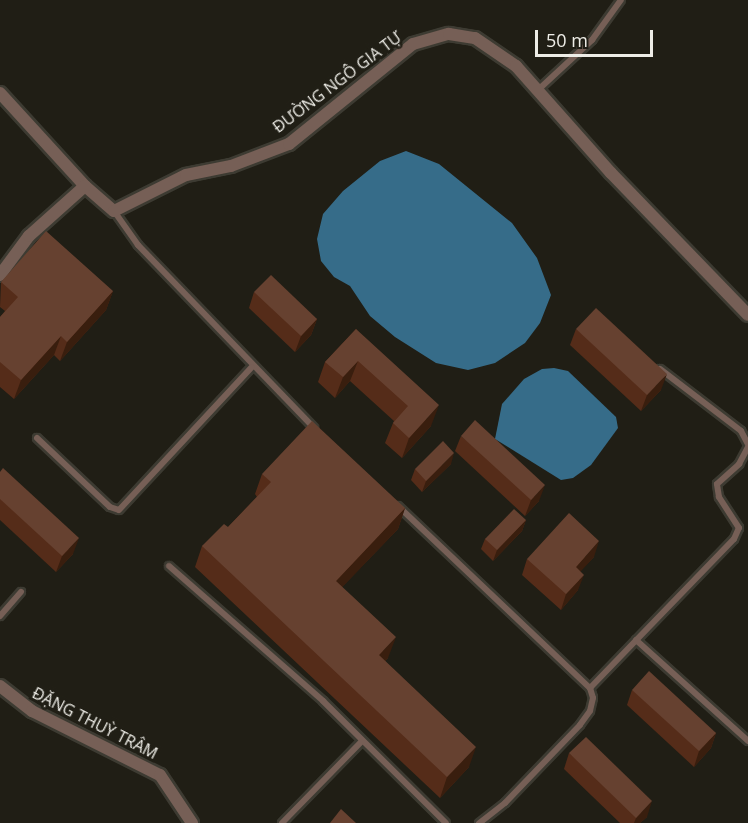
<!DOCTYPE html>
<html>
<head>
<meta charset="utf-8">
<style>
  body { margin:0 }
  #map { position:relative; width:748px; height:823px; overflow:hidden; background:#201e15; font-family:"Open Sans",sans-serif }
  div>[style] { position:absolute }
  .water>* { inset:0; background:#366c89 }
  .roads { filter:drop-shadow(2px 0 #3d3b32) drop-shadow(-2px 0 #3d3b32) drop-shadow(0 2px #3d3b32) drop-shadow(0 -2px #3d3b32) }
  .lane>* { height:6px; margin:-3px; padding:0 3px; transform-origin:3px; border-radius:3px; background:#765f56 }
  .street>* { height:12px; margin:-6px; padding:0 6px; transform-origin:6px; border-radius:6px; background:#765f56 }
  .wall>* { inset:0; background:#552c19 }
  .shaded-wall>* { inset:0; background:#391e0e }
  .building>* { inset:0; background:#664130 }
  span { translate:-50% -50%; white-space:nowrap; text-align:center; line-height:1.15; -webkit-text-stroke:6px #201e15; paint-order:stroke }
  .street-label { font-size:16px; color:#eeede7 }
  .scale { position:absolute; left:535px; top:30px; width:118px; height:27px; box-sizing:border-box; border:3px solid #eeede7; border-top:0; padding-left:8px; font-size:18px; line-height:21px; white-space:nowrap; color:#eeede7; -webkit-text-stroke:4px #201e15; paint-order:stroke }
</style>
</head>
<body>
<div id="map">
  <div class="water">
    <div style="clip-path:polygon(406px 151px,439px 164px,512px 223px,537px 258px,551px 295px,540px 323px,525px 343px,495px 363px,468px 370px,436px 363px,395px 337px,370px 316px,350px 286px,334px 277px,321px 261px,317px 239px,323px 214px,343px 191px,380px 161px)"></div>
    <div style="clip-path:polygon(554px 368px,568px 371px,616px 417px,618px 428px,591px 465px,573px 478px,561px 480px,495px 439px,502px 404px,524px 379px,542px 369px)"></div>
  </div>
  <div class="roads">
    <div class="lane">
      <div style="left:538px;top:90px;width:74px;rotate:-42.8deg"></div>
      <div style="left:592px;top:40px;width:49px;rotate:-54.1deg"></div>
      <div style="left:114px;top:211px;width:42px;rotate:54.8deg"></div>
      <div style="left:138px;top:245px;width:254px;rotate:46.1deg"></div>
      <div style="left:660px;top:369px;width:102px;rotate:37.4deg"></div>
      <div style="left:741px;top:431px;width:15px;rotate:62deg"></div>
      <div style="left:37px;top:438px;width:100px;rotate:43.4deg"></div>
      <div style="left:110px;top:507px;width:9px;rotate:18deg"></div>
      <div style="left:119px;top:510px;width:195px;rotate:-47.1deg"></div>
      <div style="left:398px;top:506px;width:265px;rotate:43.5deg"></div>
      <div style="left:590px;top:688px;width:10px;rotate:73deg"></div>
      <div style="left:593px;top:698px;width:13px;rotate:103deg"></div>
      <div style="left:590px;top:711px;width:17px;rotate:126deg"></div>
      <div style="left:580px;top:725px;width:108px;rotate:133.9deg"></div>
      <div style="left:505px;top:803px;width:33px;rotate:142deg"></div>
      <div style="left:169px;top:566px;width:205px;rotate:41.2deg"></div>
      <div style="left:323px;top:701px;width:173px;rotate:44.8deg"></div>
      <div style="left:0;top:616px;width:32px;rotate:-49deg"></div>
      <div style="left:636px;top:640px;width:151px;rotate:42deg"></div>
      <div style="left:590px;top:688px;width:207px;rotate:-46deg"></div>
      <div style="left:734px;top:539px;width:12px;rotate:-66deg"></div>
      <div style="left:739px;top:528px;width:37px;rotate:-123deg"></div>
      <div style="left:719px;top:497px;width:13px;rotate:-99deg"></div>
      <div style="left:717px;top:484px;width:30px;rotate:-42deg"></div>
      <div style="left:739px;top:464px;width:19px;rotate:-62deg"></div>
      <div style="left:282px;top:823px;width:113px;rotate:-45.7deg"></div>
    </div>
    <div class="street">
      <div style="left:0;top:93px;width:126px;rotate:47.6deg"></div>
      <div style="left:85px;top:186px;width:38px;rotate:41deg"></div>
      <div style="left:114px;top:211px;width:80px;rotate:-26.6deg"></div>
      <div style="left:186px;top:175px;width:46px;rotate:-11.3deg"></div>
      <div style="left:231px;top:166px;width:62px;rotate:-20.8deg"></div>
      <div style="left:289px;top:144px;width:159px;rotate:-38.9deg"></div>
      <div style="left:413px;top:44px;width:37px;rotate:-16deg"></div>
      <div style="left:449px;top:34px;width:26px;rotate:9deg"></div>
      <div style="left:475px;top:38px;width:50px;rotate:34.3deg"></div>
      <div style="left:516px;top:66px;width:143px;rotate:48.4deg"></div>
      <div style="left:611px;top:173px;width:197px;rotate:46deg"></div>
      <div style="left:0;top:275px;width:49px;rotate:-53.4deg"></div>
      <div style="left:29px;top:236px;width:75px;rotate:-41.8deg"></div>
      <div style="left:0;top:686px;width:41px;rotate:38deg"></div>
      <div style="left:32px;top:711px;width:143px;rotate:26.6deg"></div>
      <div style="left:160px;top:775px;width:58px;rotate:56.3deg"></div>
    </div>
  </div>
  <div class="wall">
    <div style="clip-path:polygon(1px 282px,113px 291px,106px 310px,60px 361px,54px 355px,14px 399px,0 387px,0 317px,5px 311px,0 307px)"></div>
    <div style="clip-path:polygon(254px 292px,317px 319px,311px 335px,295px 352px,249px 308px)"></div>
    <div style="clip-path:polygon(356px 329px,431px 426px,402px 458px,385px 443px,393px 423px,394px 421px,350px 381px,335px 398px,318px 382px,325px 362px)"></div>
    <div style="clip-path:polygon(576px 329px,661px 390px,641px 411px,570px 345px)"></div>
    <div style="clip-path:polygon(461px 436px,539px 501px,525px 516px,455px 451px)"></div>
    <div style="clip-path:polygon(451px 464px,422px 492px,411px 480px,415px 469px)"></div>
    <div style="clip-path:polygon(0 472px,73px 554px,56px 572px,0 520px)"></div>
    <div style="clip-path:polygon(262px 474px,405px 508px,398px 529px,342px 587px,388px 658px,385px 661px,469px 767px,440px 798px,195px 567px,202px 546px,228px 527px,257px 497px,255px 494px)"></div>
    <div style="clip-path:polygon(526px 520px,522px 531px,493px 561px,481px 549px,485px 539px)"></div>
    <div style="clip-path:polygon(594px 557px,580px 571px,578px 590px,561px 610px,522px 575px,527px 559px)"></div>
    <div style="clip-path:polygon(632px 690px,716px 733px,711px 748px,694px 767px,627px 705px)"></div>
    <div style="clip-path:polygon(569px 753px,647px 817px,640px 823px,620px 823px,564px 769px)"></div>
  </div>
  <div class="shaded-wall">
    <div style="clip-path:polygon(113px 291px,106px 310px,60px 361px,67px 342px)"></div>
    <div style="clip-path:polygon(317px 319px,311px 335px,295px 352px,301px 336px)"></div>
    <div style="clip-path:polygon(61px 336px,54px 355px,14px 399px,21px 380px)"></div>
    <div style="clip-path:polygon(358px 361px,350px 381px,335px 398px,343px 377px)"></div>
    <div style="clip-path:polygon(667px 374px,661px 390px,641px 411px,647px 395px)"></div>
    <div style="clip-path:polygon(439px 405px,431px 426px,402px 458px,409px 438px)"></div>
    <div style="clip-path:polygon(454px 453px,451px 464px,422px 492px,426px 481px)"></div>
    <div style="clip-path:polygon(545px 485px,539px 501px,525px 516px,531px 500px)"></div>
    <div style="clip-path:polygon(405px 508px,398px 529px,329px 601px,336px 581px)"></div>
    <div style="clip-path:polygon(526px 520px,522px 531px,493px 561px,497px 550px)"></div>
    <div style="clip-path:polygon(79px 538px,73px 554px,56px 572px,62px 556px)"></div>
    <div style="clip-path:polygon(599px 541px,594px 557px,570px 583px,576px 567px)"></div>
    <div style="clip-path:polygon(584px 575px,578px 590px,561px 610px,566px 594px)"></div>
    <div style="clip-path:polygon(396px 637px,388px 658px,371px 676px,379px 655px)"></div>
    <div style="clip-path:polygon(716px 733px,711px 748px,694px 767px,699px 751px)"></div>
    <div style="clip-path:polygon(476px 747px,469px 767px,440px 798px,447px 777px)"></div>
    <div style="clip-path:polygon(652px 801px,647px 817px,640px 823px,634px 823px,636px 818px)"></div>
  </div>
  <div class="building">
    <div style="clip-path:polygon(46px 231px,113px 291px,67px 342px,61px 336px,21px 380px,0 362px,0 317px,18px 297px,1px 282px)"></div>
    <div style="clip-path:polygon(271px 275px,317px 319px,301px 336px,254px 292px)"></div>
    <div style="clip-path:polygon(596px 308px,667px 374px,647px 395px,576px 329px)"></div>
    <div style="clip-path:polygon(356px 329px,439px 405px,409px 438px,393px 423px,408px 406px,358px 361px,343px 377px,325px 362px)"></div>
    <div style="clip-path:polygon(475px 420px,545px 485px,531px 500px,461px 436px)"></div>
    <div style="clip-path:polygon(312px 421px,405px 508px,336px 581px,396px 637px,379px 655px,476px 747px,447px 777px,202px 546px,224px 524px,228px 527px,271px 482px,262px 474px)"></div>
    <div style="clip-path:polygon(443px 441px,454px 453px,426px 481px,415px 469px)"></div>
    <div style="clip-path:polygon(3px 468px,79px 538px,62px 556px,0 499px,0 472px)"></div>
    <div style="clip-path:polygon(514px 509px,526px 520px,497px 550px,485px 539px)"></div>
    <div style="clip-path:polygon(569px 513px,599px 541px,576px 567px,584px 575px,566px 594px,527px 559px)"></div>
    <div style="clip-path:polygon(649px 671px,716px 733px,699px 751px,632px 690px)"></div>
    <div style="clip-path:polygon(586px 737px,652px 801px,636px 818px,569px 753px)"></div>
    <div style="clip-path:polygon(341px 809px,356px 823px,330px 823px)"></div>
  </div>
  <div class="street-label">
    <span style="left:337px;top:82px;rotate:-37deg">ĐƯỜNG NGÔ GIA TỰ</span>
    <span style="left:95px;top:723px;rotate:27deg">ĐẶNG THUỲ TRÂM</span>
  </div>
  <div class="scale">50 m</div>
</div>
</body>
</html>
